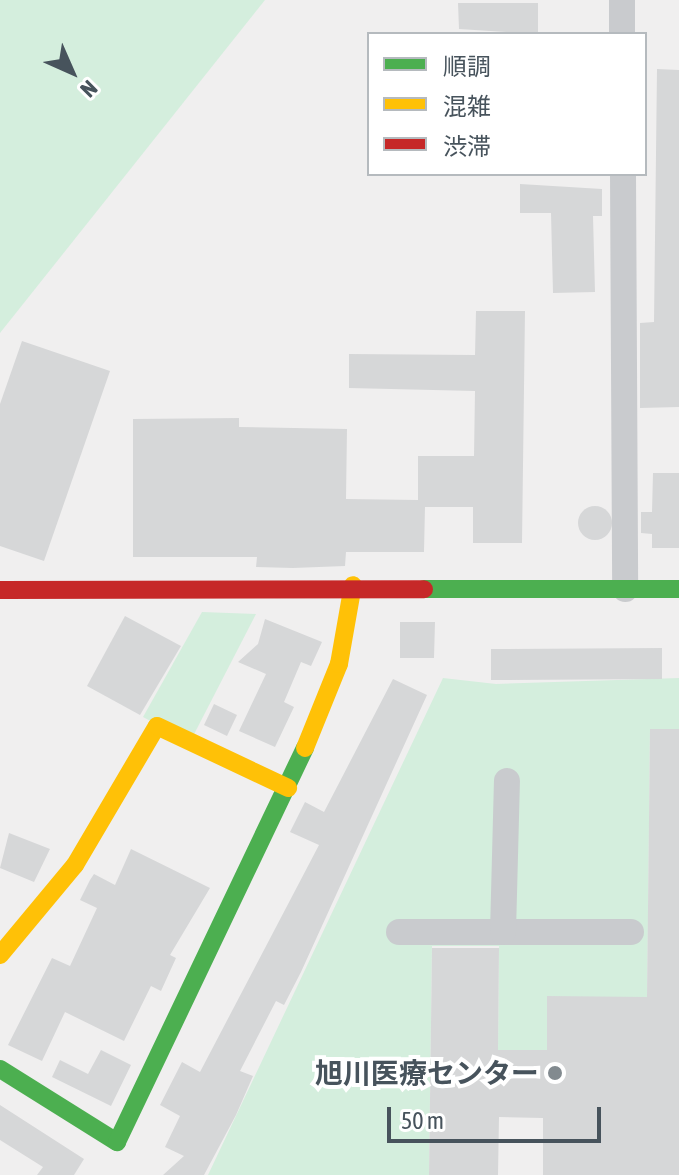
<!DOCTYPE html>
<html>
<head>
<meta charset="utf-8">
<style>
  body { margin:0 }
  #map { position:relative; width:679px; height:1175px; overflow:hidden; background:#f0efef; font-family:"Asap Condensed","Noto Sans JP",sans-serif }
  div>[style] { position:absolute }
  .green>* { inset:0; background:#d4eedd }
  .building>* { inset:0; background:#d6d7d8 }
  .round { border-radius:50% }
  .street>* { height:26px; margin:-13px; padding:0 13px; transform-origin:13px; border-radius:13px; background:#c9cbce }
  .fast>* { height:18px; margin:-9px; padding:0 9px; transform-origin:9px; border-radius:9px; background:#4caf50 }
  .slow>* { height:18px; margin:-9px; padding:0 9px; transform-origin:9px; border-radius:9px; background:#ffc107 }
  .jam>* { height:18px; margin:-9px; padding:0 9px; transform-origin:9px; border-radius:9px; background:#c62828 }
  .dots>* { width:22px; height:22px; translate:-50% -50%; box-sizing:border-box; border:4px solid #fff; border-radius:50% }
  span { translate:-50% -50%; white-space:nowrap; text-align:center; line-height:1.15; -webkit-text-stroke:8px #fff; paint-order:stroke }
  .poi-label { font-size:28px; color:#47535c; font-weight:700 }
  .right { translate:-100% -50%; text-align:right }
  .legend { position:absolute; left:367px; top:32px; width:280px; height:144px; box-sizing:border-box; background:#fff; border:2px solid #b5babe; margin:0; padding:10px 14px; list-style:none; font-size:24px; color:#47535c }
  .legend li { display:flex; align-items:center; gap:16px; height:40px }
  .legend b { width:40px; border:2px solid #b5babe }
  .north { position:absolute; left:32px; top:32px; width:80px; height:80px; -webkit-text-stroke:6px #fff; paint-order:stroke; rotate:135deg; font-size:22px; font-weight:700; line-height:32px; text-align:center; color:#47535c }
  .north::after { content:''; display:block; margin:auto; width:28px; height:36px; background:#47535c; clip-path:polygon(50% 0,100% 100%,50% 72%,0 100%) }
  .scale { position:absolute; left:387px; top:1107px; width:214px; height:36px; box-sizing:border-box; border:4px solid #47535c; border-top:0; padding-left:10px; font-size:24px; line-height:28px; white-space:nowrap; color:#47535c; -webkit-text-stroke:6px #fff; paint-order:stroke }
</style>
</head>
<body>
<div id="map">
  <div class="green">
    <div style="clip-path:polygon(0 0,265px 0,0 333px)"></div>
    <div style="clip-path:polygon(202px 612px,256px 614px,190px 742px,143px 717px)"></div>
    <div style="clip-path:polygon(443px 678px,496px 684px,679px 678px,679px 729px,650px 730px,647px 1013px,547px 997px,547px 1050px,498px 1050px,499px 946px,432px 946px,429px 1175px,208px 1175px)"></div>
  </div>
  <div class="building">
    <div style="clip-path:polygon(458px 3px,538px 3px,538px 34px,459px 29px)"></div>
    <div style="clip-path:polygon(657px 69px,679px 70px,679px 407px,640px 408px,640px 323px,654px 322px)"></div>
    <div style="clip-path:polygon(520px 184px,602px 189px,602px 216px,593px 216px,595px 292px,553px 293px,551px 213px,520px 213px)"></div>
    <div style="clip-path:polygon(476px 311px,525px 311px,522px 543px,473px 543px,473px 507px,425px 507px,424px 552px,346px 552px,345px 566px,293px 568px,256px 567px,257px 557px,133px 557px,133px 419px,239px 418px,239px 427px,347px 429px,346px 499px,418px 500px,418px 456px,474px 456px,475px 391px,349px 388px,349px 354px,475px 355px)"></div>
    <div style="clip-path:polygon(22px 341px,110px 371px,44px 561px,0 546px,0 404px)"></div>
    <div style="clip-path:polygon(653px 473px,679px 473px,679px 548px,652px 548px,652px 534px,641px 533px,641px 512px,652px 512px)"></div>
    <div class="round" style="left:578px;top:506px;width:34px;height:34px"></div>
    <div style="clip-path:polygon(125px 616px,181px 646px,140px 715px,87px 686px)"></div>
    <div style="clip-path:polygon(265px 619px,322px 642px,311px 666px,301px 662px,284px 702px,294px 707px,275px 747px,239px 731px,266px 674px,238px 662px,258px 644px)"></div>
    <div style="clip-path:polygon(400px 622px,435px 622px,434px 658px,400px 658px)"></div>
    <div style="clip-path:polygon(662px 648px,662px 679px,491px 680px,491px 649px)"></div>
    <div style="clip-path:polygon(393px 679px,427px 695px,301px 972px,284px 1005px,276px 1001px,240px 1071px,253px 1076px,236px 1115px,204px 1175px,163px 1175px,184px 1156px,165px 1147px,180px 1116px,160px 1105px,182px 1062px,200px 1072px,319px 845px,290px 832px,305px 802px,324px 812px)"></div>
    <div style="clip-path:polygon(214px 704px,237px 715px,227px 736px,204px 725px)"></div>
    <div style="clip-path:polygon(650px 729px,679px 729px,679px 1175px,543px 1175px,543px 1118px,499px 1117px,498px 1175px,429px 1175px,432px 948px,499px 948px,498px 1050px,547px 1050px,547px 996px,647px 997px)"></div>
    <div style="clip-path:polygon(9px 833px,50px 849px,34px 882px,0 868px)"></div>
    <div style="clip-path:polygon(131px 849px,210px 888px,170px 955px,176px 958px,161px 991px,151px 986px,124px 1041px,65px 1012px,42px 1061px,8px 1045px,52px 958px,70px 966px,97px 908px,80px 900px,90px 880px,94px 874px,115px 885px)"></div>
    <div style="clip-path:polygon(101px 1050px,131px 1065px,111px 1106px,52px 1077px,60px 1060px,88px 1074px)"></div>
    <div style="clip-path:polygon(0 1105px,84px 1159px,74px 1175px,37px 1175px,43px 1167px,0 1140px)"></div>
  </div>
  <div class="street">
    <div style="left:622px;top:0;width:34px;rotate:90deg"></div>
    <div style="left:623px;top:174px;width:415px;rotate:89.7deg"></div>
    <div style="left:399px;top:932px;width:232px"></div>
    <div style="left:503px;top:932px;width:151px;rotate:-88.5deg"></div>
  </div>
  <div class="fast">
    <div style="left:424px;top:589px;width:255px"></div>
    <div style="left:0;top:1069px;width:138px;rotate:32deg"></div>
    <div style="left:117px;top:1142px;width:437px;rotate:-64.5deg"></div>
  </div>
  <div class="slow">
    <div style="left:305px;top:748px;width:91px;rotate:-68deg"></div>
    <div style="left:339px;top:664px;width:80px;rotate:-80deg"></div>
    <div style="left:0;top:955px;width:117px;rotate:-50.2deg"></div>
    <div style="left:75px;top:865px;width:161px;rotate:-59.5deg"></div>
    <div style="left:157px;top:726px;width:145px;rotate:25.3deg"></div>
  </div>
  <div class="jam">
    <div style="left:0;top:590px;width:424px;rotate:-0.1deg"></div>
  </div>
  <div class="dots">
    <div style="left:555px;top:1073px;background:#828a8f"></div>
  </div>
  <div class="poi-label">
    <span class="right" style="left:539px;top:1073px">旭川医療センター</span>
  </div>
  <ul class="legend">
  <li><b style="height:10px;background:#4caf50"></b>順調</li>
  <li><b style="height:10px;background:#ffc107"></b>混雑</li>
  <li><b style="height:10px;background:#c62828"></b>渋滞</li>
  </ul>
  <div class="north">N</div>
  <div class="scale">50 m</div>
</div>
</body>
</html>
